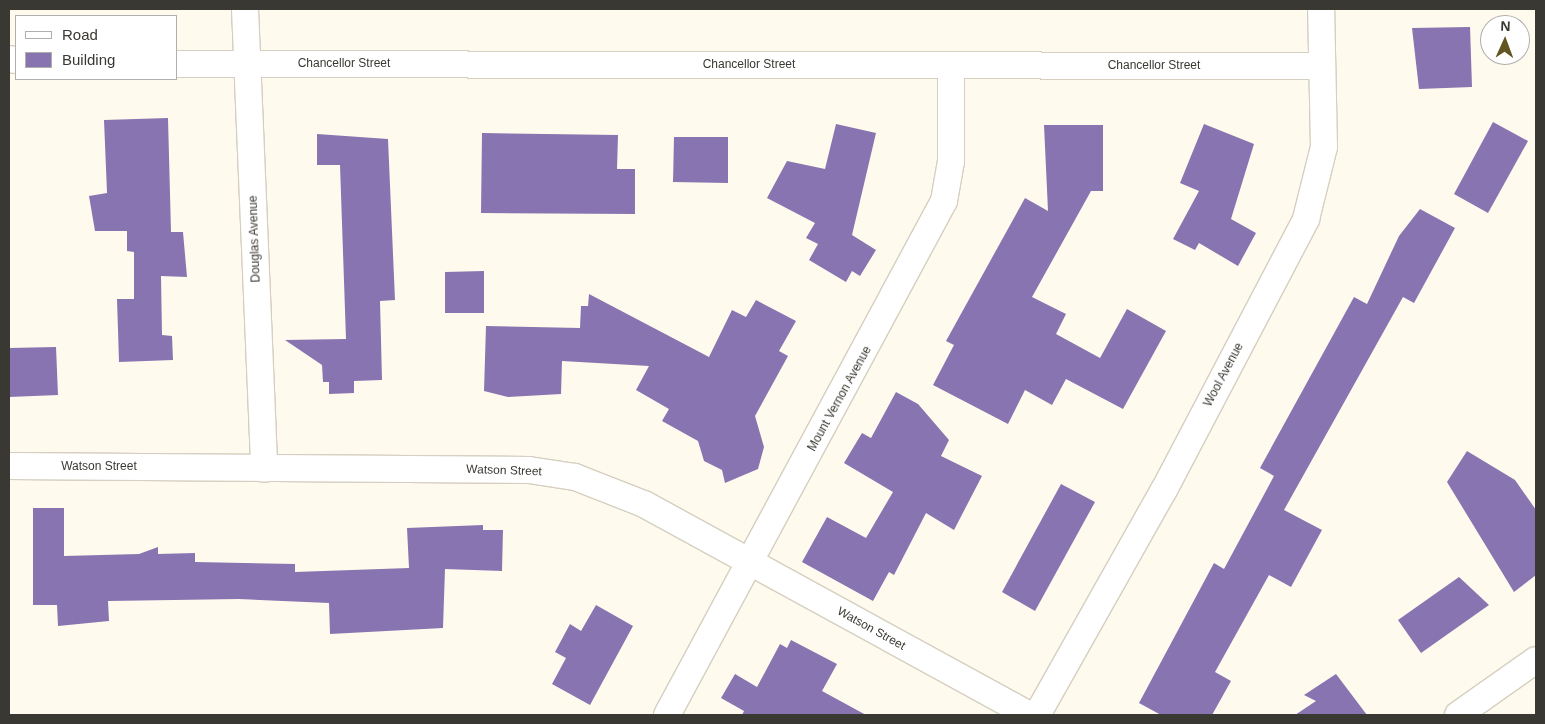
<!DOCTYPE html>
<html>
<head>
<meta charset="utf-8">
<style>
  body { margin:0 }
  #map { position:relative; width:1545px; height:724px; overflow:hidden; background:#fefaed; font-family:Helvetica,sans-serif }
  div>[style] { position:absolute }
  .building>* { inset:0; background:#8874b0 }
  .roads { filter:drop-shadow(1px 0 #d5cfc0) drop-shadow(-1px 0 #d5cfc0) drop-shadow(0 1px #d5cfc0) drop-shadow(0 -1px #d5cfc0) }
  .minor>* { height:26px; margin:-13px; padding:0 13px; transform-origin:13px; border-radius:13px; background:#fff }
  span { translate:-50% -50%; white-space:nowrap; text-align:center; line-height:1.15; -webkit-text-stroke:5px #fff; paint-order:stroke }
  .street-label { font-size:12px; color:#3a3832 }
  .frame { position:absolute; inset:0; border:10px solid #3a3832; pointer-events:none }
  .legend { position:absolute; left:15px; top:15px; width:162px; height:65px; box-sizing:border-box; background:#fff; border:1px solid #b0afad; margin:0; padding:6px 9px; list-style:none; font-size:15px; color:#3a3832 }
  .legend li { display:flex; align-items:center; gap:10px; height:25px }
  .legend b { width:25px; border:1px solid #b0afad }
  .north { position:absolute; left:1480px; top:15px; width:50px; height:50px; box-sizing:border-box; background:#fff; border:1px solid #b0afad; border-radius:50%; rotate:2deg; font-size:14px; font-weight:700; line-height:20px; text-align:center; color:#3a3832 }
  .north::after { content:''; display:block; margin:auto; width:18px; height:22px; background:#625522; clip-path:polygon(50% 0,100% 100%,50% 72%,0 100%) }
</style>
</head>
<body>
<div id="map">
  <div class="building">
    <div style="clip-path:polygon(1470px 27px,1472px 87px,1419px 89px,1412px 28px)"></div>
    <div style="clip-path:polygon(168px 118px,171px 232px,183px 232px,187px 277px,161px 276px,162px 335px,172px 336px,173px 360px,119px 362px,117px 299px,134px 299px,134px 252px,127px 251px,127px 231px,95px 231px,89px 196px,107px 193px,104px 120px)"></div>
    <div style="clip-path:polygon(1493px 122px,1528px 141px,1488px 213px,1454px 194px)"></div>
    <div style="clip-path:polygon(836px 124px,876px 133px,852px 235px,876px 250px,860px 276px,852px 271px,846px 282px,809px 260px,818px 244px,806px 238px,815px 223px,767px 198px,787px 161px,825px 169px)"></div>
    <div style="clip-path:polygon(1204px 124px,1254px 144px,1231px 219px,1256px 233px,1238px 266px,1199px 243px,1195px 250px,1173px 239px,1199px 191px,1180px 183px)"></div>
    <div style="clip-path:polygon(1044px 125px,1103px 125px,1103px 191px,1091px 191px,1032px 297px,1066px 314px,1056px 334px,1100px 358px,1127px 309px,1166px 331px,1123px 409px,1066px 379px,1052px 405px,1025px 390px,1008px 424px,933px 385px,954px 345px,946px 341px,1025px 198px,1048px 211px)"></div>
    <div style="clip-path:polygon(482px 133px,618px 135px,617px 169px,635px 169px,635px 214px,481px 213px)"></div>
    <div style="clip-path:polygon(317px 134px,388px 139px,395px 300px,380px 301px,382px 380px,354px 381px,354px 393px,329px 394px,329px 382px,323px 382px,322px 365px,285px 340px,346px 339px,340px 165px,317px 165px)"></div>
    <div style="clip-path:polygon(674px 137px,728px 137px,728px 183px,673px 182px)"></div>
    <div style="clip-path:polygon(1420px 209px,1455px 228px,1414px 303px,1403px 297px,1284px 510px,1322px 530px,1291px 587px,1269px 575px,1215px 672px,1231px 681px,1212px 715px,1161px 715px,1139px 703px,1214px 563px,1224px 569px,1274px 476px,1260px 468px,1354px 297px,1367px 304px,1399px 236px)"></div>
    <div style="clip-path:polygon(484px 271px,484px 313px,445px 313px,445px 272px)"></div>
    <div style="clip-path:polygon(589px 294px,709px 357px,732px 310px,746px 317px,756px 300px,796px 321px,779px 351px,788px 356px,755px 416px,764px 447px,758px 469px,725px 483px,722px 470px,704px 461px,698px 441px,662px 421px,669px 409px,636px 390px,649px 366px,562px 361px,561px 394px,508px 397px,484px 391px,486px 326px,580px 328px,581px 306px,588px 306px)"></div>
    <div style="clip-path:polygon(56px 347px,58px 395px,9px 397px,9px 348px)"></div>
    <div style="clip-path:polygon(896px 392px,918px 404px,949px 440px,941px 456px,982px 476px,954px 530px,926px 513px,894px 575px,889px 572px,873px 601px,802px 562px,827px 517px,866px 538px,893px 492px,844px 463px,862px 433px,871px 438px)"></div>
    <div style="clip-path:polygon(1467px 451px,1515px 480px,1536px 510px,1536px 575px,1514px 592px,1447px 482px)"></div>
    <div style="clip-path:polygon(1061px 484px,1095px 502px,1035px 611px,1002px 592px)"></div>
    <div style="clip-path:polygon(33px 508px,64px 508px,64px 556px,139px 554px,158px 547px,158px 554px,195px 553px,195px 562px,295px 564px,295px 572px,409px 568px,407px 528px,483px 525px,483px 530px,503px 530px,502px 571px,445px 569px,443px 628px,330px 634px,329px 603px,239px 599px,108px 601px,109px 621px,58px 626px,57px 605px,33px 605px)"></div>
    <div style="clip-path:polygon(1459px 577px,1489px 605px,1421px 653px,1398px 620px)"></div>
    <div style="clip-path:polygon(596px 605px,633px 626px,590px 705px,552px 684px,566px 658px,555px 652px,570px 624px,581px 631px)"></div>
    <div style="clip-path:polygon(791px 640px,837px 664px,822px 691px,866px 715px,742px 715px,744px 711px,721px 698px,735px 674px,757px 687px,780px 644px,787px 648px)"></div>
    <div style="clip-path:polygon(1336px 674px,1367px 715px,1295px 715px,1316px 701px,1304px 695px)"></div>
  </div>
  <div class="roads">
    <div class="minor">
      <div style="left:245px;top:9px;width:460px;rotate:87.6deg"></div>
      <div style="left:9px;top:59px;width:7px;rotate:8deg"></div>
      <div style="left:176px;top:64px;width:1146px;rotate:0.1deg"></div>
      <div style="left:9px;top:466px;width:520px;rotate:0.44deg"></div>
      <div style="left:529px;top:470px;width:47px;rotate:8.7deg"></div>
      <div style="left:575px;top:477px;width:74px;rotate:21.4deg"></div>
      <div style="left:644px;top:504px;width:439px;rotate:28.7deg"></div>
      <div style="left:667px;top:715px;width:584px;rotate:-61.68deg"></div>
      <div style="left:944px;top:201px;width:40px;rotate:-80deg"></div>
      <div style="left:951px;top:162px;width:97px;rotate:-90deg"></div>
      <div style="left:1037px;top:715px;width:258px;rotate:-60.6deg"></div>
      <div style="left:1164px;top:490px;width:306px;rotate:-62.3deg"></div>
      <div style="left:1306px;top:219px;width:74px;rotate:-76deg"></div>
      <div style="left:1324px;top:147px;width:138px;rotate:-91.2deg"></div>
      <div style="left:1458px;top:715px;width:95px;rotate:-35.2deg"></div>
    </div>
  </div>
  <div class="street-label">
    <span style="left:344px;top:64px">Chancellor Street</span>
    <span style="left:749px;top:65px">Chancellor Street</span>
    <span style="left:1154px;top:66px">Chancellor Street</span>
    <span style="left:255px;top:239px;rotate:-92deg">Douglas Avenue</span>
    <span style="left:1224px;top:375px;rotate:-62deg">Wool Avenue</span>
    <span style="left:840px;top:399px;rotate:-61deg">Mount Vernon Avenue</span>
    <span style="left:99px;top:467px">Watson Street</span>
    <span style="left:504px;top:471px;rotate:2deg">Watson Street</span>
    <span style="left:871px;top:629px;rotate:29deg">Watson Street</span>
  </div>
  <div class="frame"></div>
  <ul class="legend">
  <li><b style="height:6px;background:#fff"></b>Road</li>
  <li><b style="height:14px;background:#8874b0"></b>Building</li>
  </ul>
  <div class="north">N</div>
</div>
</body>
</html>
